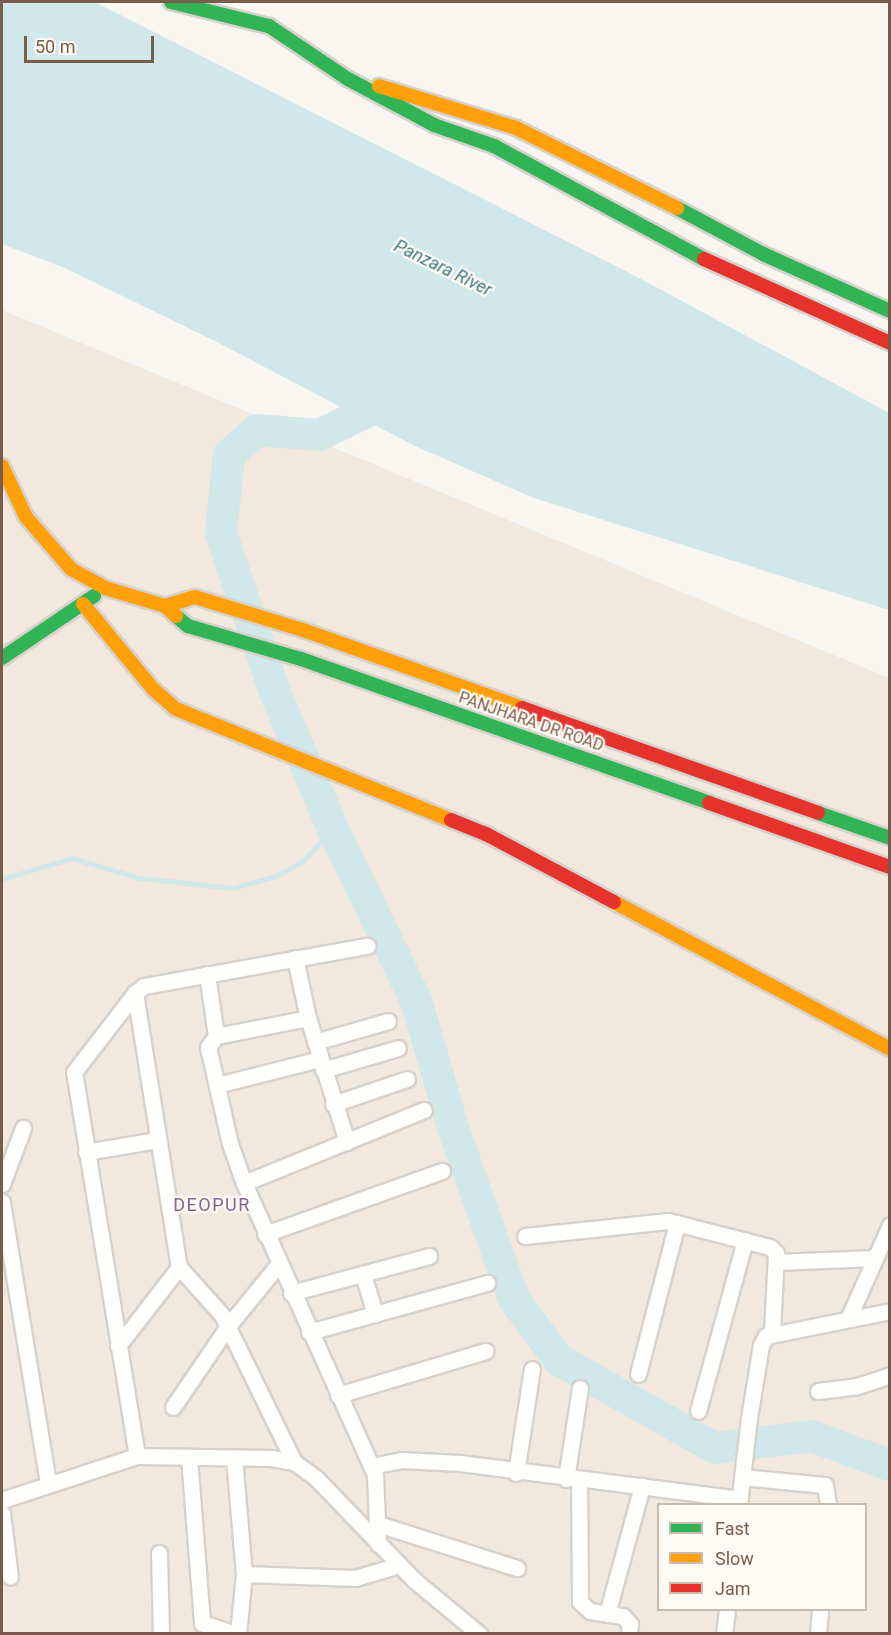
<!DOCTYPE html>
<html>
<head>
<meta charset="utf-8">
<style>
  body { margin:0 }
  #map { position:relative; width:891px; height:1635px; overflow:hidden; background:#f9f5f0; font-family:Roboto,sans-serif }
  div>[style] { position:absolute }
  .residential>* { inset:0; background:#f2e8de }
  .water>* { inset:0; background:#d0e8ea }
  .stream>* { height:5px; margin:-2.5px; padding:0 2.5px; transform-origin:2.5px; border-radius:2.5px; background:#d0e8ea }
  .river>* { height:32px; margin:-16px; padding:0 16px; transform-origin:16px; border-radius:16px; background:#d0e8ea }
  .roads { filter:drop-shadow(2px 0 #d7d1cb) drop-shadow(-2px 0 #d7d1cb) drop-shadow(0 2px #d7d1cb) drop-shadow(0 -2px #d7d1cb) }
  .street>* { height:15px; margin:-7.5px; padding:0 7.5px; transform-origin:7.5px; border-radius:7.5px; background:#fefefd }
  .fast>* { height:14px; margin:-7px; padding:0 7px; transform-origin:7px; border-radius:7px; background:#30b455 }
  .slow>* { height:14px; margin:-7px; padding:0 7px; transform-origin:7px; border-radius:7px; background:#ff9f0a }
  .jam>* { height:14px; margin:-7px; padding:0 7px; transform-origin:7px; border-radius:7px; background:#e5322d }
  span { translate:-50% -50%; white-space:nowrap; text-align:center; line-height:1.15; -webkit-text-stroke:4.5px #fffaf3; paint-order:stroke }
  .street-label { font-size:16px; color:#7a5c4d }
  .water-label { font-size:18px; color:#437c86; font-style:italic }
  .neighbourhood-label { font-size:18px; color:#846695; letter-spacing:1.5px }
  .frame { position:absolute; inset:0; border:3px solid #7a5c4d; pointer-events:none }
  .legend { position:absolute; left:657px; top:1503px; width:210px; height:108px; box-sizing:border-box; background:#fffaf3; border:2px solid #cabbb1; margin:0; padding:8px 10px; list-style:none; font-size:18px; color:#7a5c4d }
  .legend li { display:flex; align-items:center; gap:12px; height:30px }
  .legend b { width:30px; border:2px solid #cabbb1 }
  .scale { position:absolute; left:24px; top:36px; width:130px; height:27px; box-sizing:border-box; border:3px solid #7a5c4d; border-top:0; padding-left:8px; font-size:18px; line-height:21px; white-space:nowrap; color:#7a5c4d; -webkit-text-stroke:4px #fffaf3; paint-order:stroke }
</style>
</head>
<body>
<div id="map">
  <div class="residential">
    <div style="clip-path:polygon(evenodd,2px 310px,889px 678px,889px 1633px,2px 1633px,2px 310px,658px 1504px,866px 1504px,866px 1610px,658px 1610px,658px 1504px)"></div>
  </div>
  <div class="water">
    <div style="clip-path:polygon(2px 2px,95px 2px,643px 280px,889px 413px,889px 610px,534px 498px,415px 446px,217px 342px,65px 268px,2px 244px)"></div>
  </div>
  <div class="stream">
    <div style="left:2px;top:879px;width:73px;rotate:-16.7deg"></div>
    <div style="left:72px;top:858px;width:71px;rotate:16.4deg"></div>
    <div style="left:140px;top:878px;width:94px;rotate:6.1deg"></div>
    <div style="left:233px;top:888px;width:45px;rotate:-15.6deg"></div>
    <div style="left:276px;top:876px;width:31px;rotate:-29deg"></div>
    <div style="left:303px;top:861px;width:44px;rotate:-46.8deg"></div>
  </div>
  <div class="river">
    <div style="left:395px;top:398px;width:85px;rotate:154deg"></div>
    <div style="left:319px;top:435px;width:62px;rotate:-175.4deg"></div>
    <div style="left:257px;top:430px;width:38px;rotate:138deg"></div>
    <div style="left:229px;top:455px;width:78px;rotate:95.9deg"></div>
    <div style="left:221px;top:533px;width:166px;rotate:71.3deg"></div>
    <div style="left:274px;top:690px;width:151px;rotate:67deg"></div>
    <div style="left:333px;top:829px;width:193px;rotate:64.2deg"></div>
    <div style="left:417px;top:1003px;width:130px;rotate:73.9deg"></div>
    <div style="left:453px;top:1128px;width:182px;rotate:70.4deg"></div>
    <div style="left:514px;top:1299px;width:76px;rotate:53.6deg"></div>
    <div style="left:559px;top:1360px;width:179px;rotate:29.4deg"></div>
    <div style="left:715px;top:1448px;width:97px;rotate:-7.1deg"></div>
    <div style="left:811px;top:1436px;width:84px;rotate:20.2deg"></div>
  </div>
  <div class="roads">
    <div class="street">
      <div style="left:295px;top:958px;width:61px;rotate:77.8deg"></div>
      <div style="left:308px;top:1018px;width:130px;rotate:72.5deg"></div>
      <div style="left:207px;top:974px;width:63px;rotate:81.7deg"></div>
      <div style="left:135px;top:993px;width:278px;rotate:80.9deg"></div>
      <div style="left:179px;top:1267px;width:64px;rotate:48.1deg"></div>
      <div style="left:222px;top:1315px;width:164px;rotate:63.9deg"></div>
      <div style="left:308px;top:1018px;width:94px;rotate:168.9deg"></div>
      <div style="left:216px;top:1036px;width:14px;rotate:126deg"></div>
      <div style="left:208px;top:1047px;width:99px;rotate:77.2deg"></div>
      <div style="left:230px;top:1144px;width:41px;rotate:70.3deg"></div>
      <div style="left:244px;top:1183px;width:320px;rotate:65.8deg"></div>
      <div style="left:375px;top:1475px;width:69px;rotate:87.5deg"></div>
      <div style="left:315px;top:1042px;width:76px;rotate:-16deg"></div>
      <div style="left:323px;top:1070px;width:78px;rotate:-16.3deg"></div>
      <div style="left:217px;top:1085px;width:106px;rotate:-14.2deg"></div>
      <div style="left:333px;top:1104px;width:78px;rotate:-18.7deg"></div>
      <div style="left:86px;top:1152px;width:72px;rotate:-9.6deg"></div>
      <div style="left:244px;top:1183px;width:194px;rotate:-22.1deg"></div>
      <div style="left:2px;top:1184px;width:60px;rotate:-69.4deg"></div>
      <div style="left:2px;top:1202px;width:285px;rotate:80.7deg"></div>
      <div style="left:265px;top:1234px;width:188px;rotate:-19.6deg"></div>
      <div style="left:525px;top:1236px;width:144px;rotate:-6deg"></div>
      <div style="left:668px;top:1221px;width:105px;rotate:14.3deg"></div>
      <div style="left:770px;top:1247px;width:8px;rotate:45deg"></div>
      <div style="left:776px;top:1253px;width:80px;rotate:92.9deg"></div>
      <div style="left:776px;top:1262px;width:99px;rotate:-2.3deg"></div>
      <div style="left:363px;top:1274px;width:42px;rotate:73.3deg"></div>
      <div style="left:291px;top:1293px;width:143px;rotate:-15deg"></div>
      <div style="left:848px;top:1319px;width:103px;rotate:-65.9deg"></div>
      <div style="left:309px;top:1332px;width:185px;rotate:-15.4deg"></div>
      <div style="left:118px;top:1346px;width:100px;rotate:-52.3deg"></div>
      <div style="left:638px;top:1374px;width:156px;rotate:-75.5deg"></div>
      <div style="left:818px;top:1391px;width:39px;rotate:-7deg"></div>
      <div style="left:857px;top:1386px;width:35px;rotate:-18deg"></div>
      <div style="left:338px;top:1395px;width:154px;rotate:-16.6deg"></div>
      <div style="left:173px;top:1407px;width:98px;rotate:-55.8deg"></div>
      <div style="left:228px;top:1326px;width:79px;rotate:-50.7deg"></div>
      <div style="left:698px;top:1411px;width:177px;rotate:-74.6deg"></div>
      <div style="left:137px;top:1456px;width:389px;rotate:-99.3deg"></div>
      <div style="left:74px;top:1072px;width:100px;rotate:-52.3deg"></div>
      <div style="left:135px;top:993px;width:11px;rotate:-38deg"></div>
      <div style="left:144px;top:986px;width:227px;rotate:-10.2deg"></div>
      <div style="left:189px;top:1457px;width:167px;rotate:85.5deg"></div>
      <div style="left:202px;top:1623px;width:35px;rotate:18deg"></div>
      <div style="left:234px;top:1458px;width:116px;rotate:85.1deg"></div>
      <div style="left:244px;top:1574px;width:60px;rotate:95.7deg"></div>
      <div style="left:371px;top:1466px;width:31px;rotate:-11deg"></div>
      <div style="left:401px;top:1460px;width:59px;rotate:2.9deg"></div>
      <div style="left:460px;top:1463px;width:282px;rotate:7.3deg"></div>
      <div style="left:516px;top:1473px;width:105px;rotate:-81.3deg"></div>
      <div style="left:742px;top:1477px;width:83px;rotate:5.5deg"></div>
      <div style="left:825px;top:1485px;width:19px;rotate:81deg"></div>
      <div style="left:566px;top:1479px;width:92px;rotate:-81.3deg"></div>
      <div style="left:579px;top:1480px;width:122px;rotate:89.5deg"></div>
      <div style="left:580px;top:1602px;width:13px;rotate:42deg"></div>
      <div style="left:590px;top:1611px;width:33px;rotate:9deg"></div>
      <div style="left:623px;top:1616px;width:11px;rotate:49deg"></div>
      <div style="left:630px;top:1624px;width:10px;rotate:96deg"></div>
      <div style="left:2px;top:1500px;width:142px;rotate:-18.1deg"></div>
      <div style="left:137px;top:1456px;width:134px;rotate:0.9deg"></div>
      <div style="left:271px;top:1458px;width:23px;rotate:10deg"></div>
      <div style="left:294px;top:1462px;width:27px;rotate:36deg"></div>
      <div style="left:316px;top:1478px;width:141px;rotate:46.1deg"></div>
      <div style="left:414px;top:1580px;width:85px;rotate:39.7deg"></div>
      <div style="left:739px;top:1504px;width:87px;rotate:-83.4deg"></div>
      <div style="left:749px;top:1418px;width:74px;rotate:-80.7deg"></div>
      <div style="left:761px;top:1345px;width:10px;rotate:-61deg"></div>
      <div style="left:766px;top:1336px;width:126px;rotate:-11.4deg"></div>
      <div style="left:2px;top:1513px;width:64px;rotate:82.9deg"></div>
      <div style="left:378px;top:1524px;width:146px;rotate:17.6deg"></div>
      <div style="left:159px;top:1553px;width:81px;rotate:88.6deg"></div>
      <div style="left:244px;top:1574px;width:111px;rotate:2.1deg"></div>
      <div style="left:355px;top:1578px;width:46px;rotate:-16.5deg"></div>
      <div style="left:607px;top:1614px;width:133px;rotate:-74.7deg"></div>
      <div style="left:724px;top:1634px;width:24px;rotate:-83deg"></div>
      <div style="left:818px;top:1634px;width:24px;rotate:-85deg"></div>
    </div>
    <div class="fast">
      <div style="left:171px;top:2px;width:101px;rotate:13.8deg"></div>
      <div style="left:269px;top:26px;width:95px;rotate:33.9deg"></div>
      <div style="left:348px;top:79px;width:98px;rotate:28.1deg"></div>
      <div style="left:434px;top:125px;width:64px;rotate:19.3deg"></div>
      <div style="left:494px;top:146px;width:238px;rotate:28.3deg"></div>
      <div style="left:677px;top:208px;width:98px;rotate:28.1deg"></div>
      <div style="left:763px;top:254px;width:139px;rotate:24.2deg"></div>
      <div style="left:176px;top:616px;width:16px;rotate:40deg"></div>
      <div style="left:188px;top:626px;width:118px;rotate:16.3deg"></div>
      <div style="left:301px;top:659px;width:433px;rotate:19.4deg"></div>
      <div style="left:2px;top:658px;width:111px;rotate:-34deg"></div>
      <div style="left:818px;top:813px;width:76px;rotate:19.1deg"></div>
    </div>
    <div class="slow">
      <div style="left:379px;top:86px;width:143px;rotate:17deg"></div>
      <div style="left:516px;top:128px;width:180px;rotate:26.4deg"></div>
      <div style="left:2px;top:466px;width:56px;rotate:64.8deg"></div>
      <div style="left:26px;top:517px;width:69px;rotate:49.1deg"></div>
      <div style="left:71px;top:569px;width:39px;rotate:29deg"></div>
      <div style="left:105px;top:588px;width:63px;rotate:16.7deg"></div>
      <div style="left:165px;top:606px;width:15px;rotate:42deg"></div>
      <div style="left:83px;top:604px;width:110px;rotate:50.5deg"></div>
      <div style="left:153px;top:689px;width:30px;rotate:41deg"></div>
      <div style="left:176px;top:709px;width:297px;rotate:22deg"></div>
      <div style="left:165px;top:606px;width:31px;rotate:-17deg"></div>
      <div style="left:195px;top:597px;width:113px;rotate:17deg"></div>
      <div style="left:303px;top:630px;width:232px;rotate:19.6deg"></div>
      <div style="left:614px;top:902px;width:313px;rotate:28deg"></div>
    </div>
    <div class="jam">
      <div style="left:704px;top:259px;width:204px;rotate:24.3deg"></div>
      <div style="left:522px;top:708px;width:314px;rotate:19.5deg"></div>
      <div style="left:709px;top:803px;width:192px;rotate:19.5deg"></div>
      <div style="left:451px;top:820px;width:38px;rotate:22deg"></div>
      <div style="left:486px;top:834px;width:145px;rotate:28deg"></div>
    </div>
  </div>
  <div class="street-label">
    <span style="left:531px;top:722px;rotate:19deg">PANJHARA DR ROAD</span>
  </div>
  <div class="water-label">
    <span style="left:443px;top:268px;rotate:26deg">Panzara River</span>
  </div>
  <div class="neighbourhood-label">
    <span style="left:212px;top:1205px">DEOPUR</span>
  </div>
  <div class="frame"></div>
  <ul class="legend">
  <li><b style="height:8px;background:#30b455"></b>Fast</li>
  <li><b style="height:8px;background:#ff9f0a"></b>Slow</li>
  <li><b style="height:8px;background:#e5322d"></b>Jam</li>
  </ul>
  <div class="scale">50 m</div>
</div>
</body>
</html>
